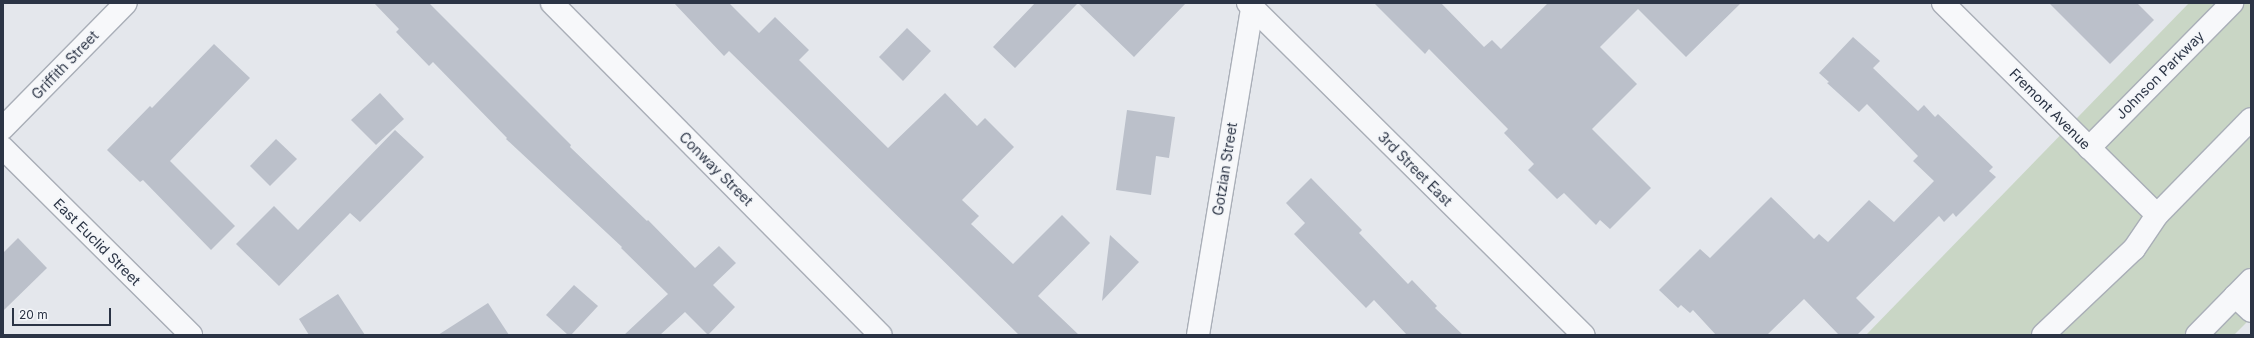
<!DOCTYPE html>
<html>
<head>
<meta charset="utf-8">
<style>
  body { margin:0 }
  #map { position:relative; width:2254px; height:338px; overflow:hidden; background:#e4e7ec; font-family:Inter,sans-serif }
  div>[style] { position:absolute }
  .green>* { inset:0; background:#c9d6c5 }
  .building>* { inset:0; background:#bbc0ca }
  .roads { filter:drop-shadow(1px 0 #a9aeb7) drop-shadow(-1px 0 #a9aeb7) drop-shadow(0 1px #a9aeb7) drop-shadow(0 -1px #a9aeb7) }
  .minor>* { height:22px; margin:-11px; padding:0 11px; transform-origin:11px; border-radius:11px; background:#f7f8fa }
  .tertiary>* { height:22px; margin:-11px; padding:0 11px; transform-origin:11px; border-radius:11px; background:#f7f8fa }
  span { translate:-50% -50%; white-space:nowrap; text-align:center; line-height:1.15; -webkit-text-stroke:3.5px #f4f6f9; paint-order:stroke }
  .street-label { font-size:14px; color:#2b3445 }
  .frame { position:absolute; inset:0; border:4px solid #2b3445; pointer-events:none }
  .scale { position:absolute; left:12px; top:308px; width:99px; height:18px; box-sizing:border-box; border:2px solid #2b3445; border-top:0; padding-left:5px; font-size:12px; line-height:14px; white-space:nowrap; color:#2b3445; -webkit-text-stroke:3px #f4f6f9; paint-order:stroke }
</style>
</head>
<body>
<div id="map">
  <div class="green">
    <div style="clip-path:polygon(2189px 3px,2251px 3px,2251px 318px,2234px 335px,1866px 335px)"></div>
  </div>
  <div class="building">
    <div style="clip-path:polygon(374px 3px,429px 3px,571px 145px,570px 147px,647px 221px,648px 220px,695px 268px,719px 246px,736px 263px,713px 285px,735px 307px,708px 335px,685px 312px,660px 335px,624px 335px,668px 294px,621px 248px,622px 247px,506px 139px,507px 138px,433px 62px,429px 66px,396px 32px,399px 29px)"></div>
    <div style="clip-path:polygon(674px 3px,729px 3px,759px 33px,775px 17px,809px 50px,799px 60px,888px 148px,945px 93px,977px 126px,985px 118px,1014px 147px,962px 200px,979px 216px,971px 224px,1013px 264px,1062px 215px,1090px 243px,1038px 296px,1079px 335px,1019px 335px,729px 51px,724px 56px)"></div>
    <div style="clip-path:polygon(1035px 3px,1186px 3px,1134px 57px,1078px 3px,1015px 68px,993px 47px)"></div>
    <div style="clip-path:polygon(1374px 3px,1441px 3px,1484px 47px,1492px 40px,1501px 49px,1548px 3px,1741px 3px,1686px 57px,1638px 9px,1600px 47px,1637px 84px,1592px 129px,1651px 188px,1610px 229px,1600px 220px,1596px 225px,1564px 193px,1557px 199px,1528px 170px,1534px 164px,1504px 133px,1508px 129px,1429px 49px,1425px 54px)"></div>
    <div style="clip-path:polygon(2049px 3px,2137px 3px,2154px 20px,2110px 64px)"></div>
    <div style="clip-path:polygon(907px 28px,931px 51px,903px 81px,879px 57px)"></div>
    <div style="clip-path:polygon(1853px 37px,1880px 61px,1873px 68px,1918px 111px,1924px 105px,1935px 117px,1938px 114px,1993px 167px,1989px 171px,1996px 177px,1956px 217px,1953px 213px,1944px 222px,1939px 216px,1856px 298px,1875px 317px,1857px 335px,1839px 335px,1804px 299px,1767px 335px,1716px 335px,1693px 310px,1690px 313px,1681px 305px,1678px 308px,1659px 290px,1700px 249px,1710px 258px,1771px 197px,1814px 239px,1819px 234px,1828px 242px,1869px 200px,1894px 222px,1934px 181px,1913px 161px,1918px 156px,1867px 104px,1859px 112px,1827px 83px,1829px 82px,1819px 73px)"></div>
    <div style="clip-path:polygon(214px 44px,250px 78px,170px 161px,235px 226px,211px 250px,143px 180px,140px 182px,107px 150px,150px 106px,152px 108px)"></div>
    <div style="clip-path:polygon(380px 93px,404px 119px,376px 145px,351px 120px)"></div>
    <div style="clip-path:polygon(1127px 110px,1175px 117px,1169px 158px,1156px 156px,1151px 195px,1116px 190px)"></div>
    <div style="clip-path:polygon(395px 130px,424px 157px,360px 222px,350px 213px,279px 286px,236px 244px,274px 206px,298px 230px)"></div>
    <div style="clip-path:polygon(276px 139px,297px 159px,270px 186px,250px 166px)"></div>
    <div style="clip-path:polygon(1311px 178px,1362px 230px,1359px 233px,1408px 284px,1412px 280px,1437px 306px,1435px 308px,1463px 335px,1407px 335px,1374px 300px,1366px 308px,1294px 234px,1305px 223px,1286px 203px)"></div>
    <div style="clip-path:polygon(1110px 235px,1139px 262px,1102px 301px)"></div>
    <div style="clip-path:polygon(18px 238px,47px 268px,3px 311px,3px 253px)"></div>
    <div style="clip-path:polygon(574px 285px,598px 306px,571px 335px,568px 335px,546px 315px)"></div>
    <div style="clip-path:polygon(338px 294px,365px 335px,309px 335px,299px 319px)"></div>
    <div style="clip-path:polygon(488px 303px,509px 335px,438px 335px)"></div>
  </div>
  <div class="roads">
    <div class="minor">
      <div style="left:552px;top:3px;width:467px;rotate:45.3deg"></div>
      <div style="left:1943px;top:3px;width:301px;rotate:44.7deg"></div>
      <div style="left:3px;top:128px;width:175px;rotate:-45.5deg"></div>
      <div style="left:3px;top:148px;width:265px;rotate:44.8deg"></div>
      <div style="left:2089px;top:148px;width:204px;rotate:-45.4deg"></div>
      <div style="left:2235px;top:296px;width:22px;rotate:43deg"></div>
      <div style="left:1198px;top:335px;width:337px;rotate:-80.6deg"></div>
      <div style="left:2197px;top:335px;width:77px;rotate:-45.5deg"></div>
    </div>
    <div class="tertiary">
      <div style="left:1248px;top:3px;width:472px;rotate:44.7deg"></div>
      <div style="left:2043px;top:335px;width:125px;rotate:-43.4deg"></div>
      <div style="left:2134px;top:249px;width:41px;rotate:-55.9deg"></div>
      <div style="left:2157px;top:215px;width:134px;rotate:-45.6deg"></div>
    </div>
  </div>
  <div class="street-label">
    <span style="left:65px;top:65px;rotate:-46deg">Griffith Street</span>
    <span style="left:2160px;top:75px;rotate:-45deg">Johnson Parkway</span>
    <span style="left:2050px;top:109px;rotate:45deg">Fremont Avenue</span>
    <span style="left:716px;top:169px;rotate:45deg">Conway Street</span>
    <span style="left:1225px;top:169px;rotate:-81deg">Gotzian Street</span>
    <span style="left:1415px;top:169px;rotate:45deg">3rd Street East</span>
    <span style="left:97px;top:242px;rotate:45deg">East Euclid Street</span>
  </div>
  <div class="frame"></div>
  <div class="scale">20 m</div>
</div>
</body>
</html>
